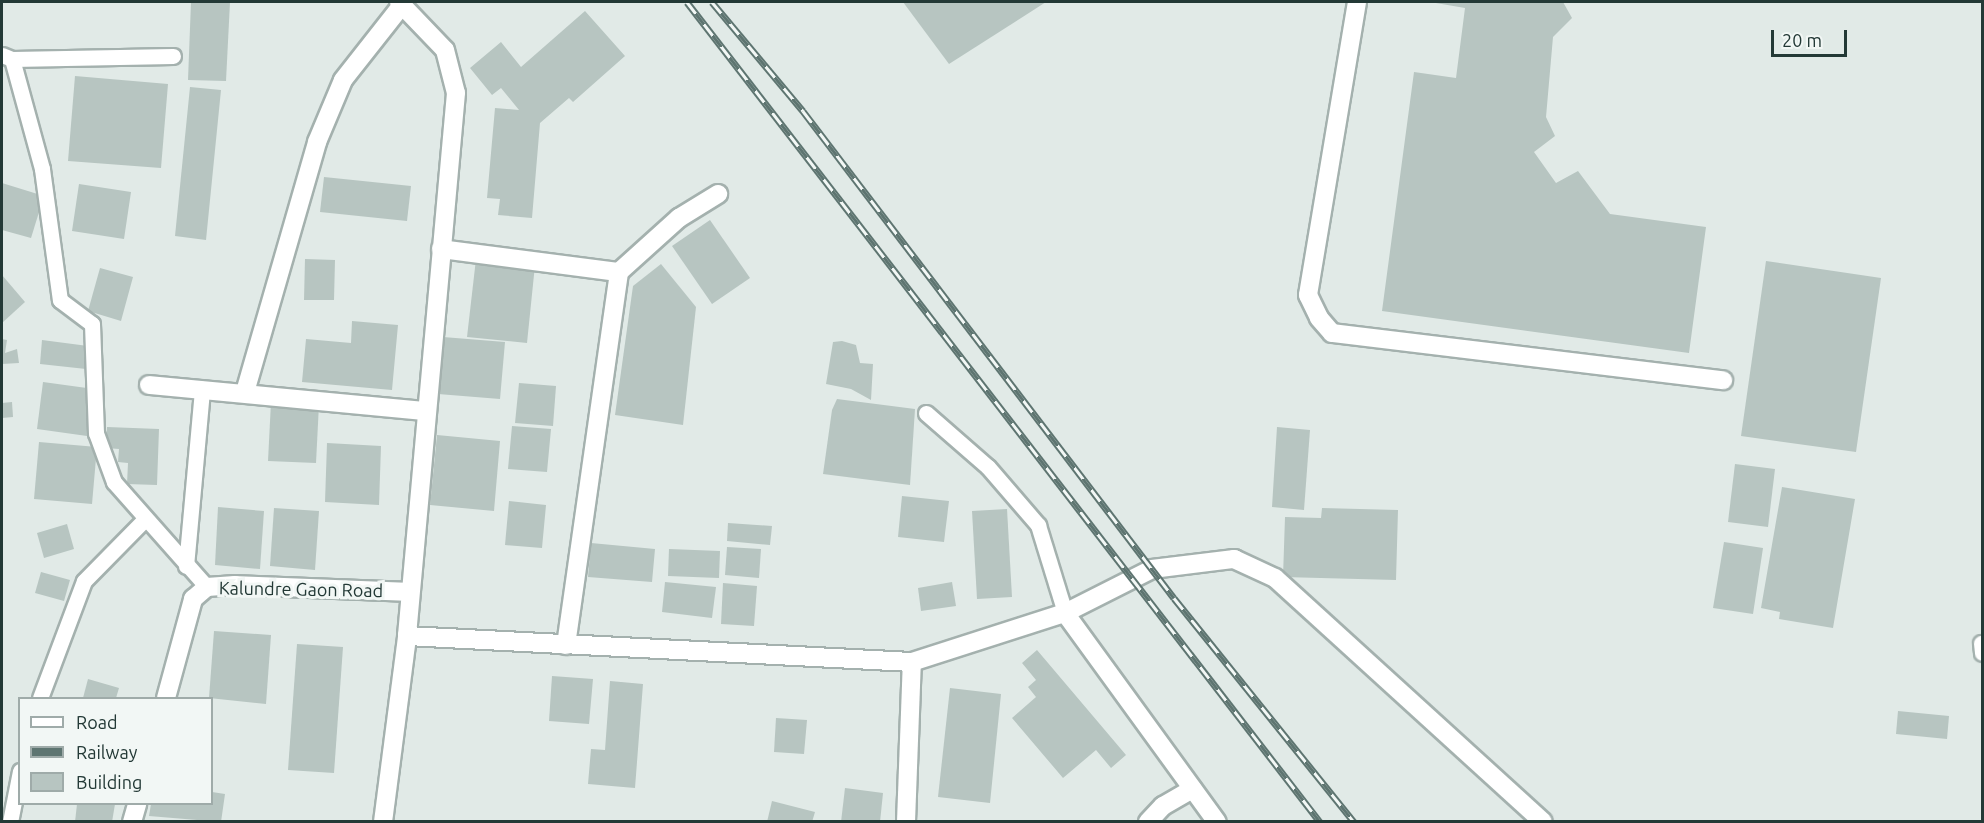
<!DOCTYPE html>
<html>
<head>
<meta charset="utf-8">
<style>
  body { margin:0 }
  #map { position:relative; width:1984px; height:823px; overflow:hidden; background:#e1eae7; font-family:Ubuntu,sans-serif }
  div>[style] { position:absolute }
  .building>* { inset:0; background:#b7c5c1 }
  .roads { filter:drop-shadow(2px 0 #a4b1ae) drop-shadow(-2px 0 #a4b1ae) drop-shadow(0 2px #a4b1ae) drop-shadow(0 -2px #a4b1ae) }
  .service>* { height:15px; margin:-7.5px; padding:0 7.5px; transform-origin:7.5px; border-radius:7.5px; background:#fff }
  .minor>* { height:18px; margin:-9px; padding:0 9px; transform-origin:9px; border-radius:9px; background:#fff }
  .rail>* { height:7px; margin-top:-3.5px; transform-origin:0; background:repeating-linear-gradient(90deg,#f2f7f5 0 14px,#5e7571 0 28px); box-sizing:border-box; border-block:2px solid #5e7571 }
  span { translate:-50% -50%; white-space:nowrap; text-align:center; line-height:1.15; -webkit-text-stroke:6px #f2f7f5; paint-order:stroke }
  .street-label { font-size:18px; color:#233936 }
  .frame { position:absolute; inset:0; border:3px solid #233936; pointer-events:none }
  .legend { position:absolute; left:18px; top:697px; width:195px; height:108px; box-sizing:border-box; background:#f2f7f5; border:2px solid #9faba9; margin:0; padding:8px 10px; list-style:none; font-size:18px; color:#233936 }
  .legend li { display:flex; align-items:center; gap:12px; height:30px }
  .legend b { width:30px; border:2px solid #9faba9 }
  .scale { position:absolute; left:1771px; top:30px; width:76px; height:27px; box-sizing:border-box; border:3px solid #233936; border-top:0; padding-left:8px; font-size:18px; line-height:21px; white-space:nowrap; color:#233936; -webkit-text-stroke:4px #f2f7f5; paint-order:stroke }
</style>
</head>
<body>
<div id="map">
  <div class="building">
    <div style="clip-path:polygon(191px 2px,230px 2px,226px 81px,188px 80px)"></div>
    <div style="clip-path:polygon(903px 2px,1046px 2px,949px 64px)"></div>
    <div style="clip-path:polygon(1430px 2px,1563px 2px,1572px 18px,1553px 37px,1546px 117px,1555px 136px,1534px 152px,1556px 183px,1578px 171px,1610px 214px,1706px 227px,1689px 353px,1382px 311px,1414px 72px,1456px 78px,1465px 8px)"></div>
    <div style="clip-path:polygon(585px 11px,625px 56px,573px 102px,569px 98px,540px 123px,532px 218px,498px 215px,500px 199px,487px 198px,495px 108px,519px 110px,501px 88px,492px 95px,470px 68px,501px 42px,521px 67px)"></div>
    <div style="clip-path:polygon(75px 76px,168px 84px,161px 168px,68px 161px)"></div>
    <div style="clip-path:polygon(190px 87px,221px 90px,206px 240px,175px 236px)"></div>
    <div style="clip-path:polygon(324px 177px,411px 186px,407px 221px,320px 212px)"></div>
    <div style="clip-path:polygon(2px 183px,44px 196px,31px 238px,2px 230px)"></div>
    <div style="clip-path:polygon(79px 184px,131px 192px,124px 239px,72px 231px)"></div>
    <div style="clip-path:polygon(710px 220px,750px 278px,712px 304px,672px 246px)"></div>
    <div style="clip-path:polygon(305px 259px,335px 260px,334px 300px,304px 300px)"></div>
    <div style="clip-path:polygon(476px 259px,535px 265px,527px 343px,467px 337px)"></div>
    <div style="clip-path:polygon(1766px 261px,1881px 278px,1856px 452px,1741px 436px)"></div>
    <div style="clip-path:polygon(661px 264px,696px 307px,683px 425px,615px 415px,633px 286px)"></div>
    <div style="clip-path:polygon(100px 268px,133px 277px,121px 321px,88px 311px)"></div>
    <div style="clip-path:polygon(2px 275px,25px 302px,2px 323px)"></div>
    <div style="clip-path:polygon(352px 321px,398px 325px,392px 390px,302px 382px,306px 339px,351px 343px)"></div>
    <div style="clip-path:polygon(443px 337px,505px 342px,500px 399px,438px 394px)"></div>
    <div style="clip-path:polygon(2px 339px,7px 340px,5px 353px,17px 349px,19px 363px,2px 364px)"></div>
    <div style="clip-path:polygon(42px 340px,88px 346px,86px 369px,40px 364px)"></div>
    <div style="clip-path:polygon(842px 341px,856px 345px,860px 363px,873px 364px,871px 400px,851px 389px,826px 384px,833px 342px)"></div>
    <div style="clip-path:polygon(43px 382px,94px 389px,87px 436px,37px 429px)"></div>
    <div style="clip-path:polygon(519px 383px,556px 386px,553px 426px,515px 423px)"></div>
    <div style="clip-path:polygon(837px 399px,915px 409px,910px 485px,823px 474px,832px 410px)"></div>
    <div style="clip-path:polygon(12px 402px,13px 417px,2px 418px,2px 403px)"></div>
    <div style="clip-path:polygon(271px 402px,319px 404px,316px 463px,268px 461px)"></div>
    <div style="clip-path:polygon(512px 426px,551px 429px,547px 472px,508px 469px)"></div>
    <div style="clip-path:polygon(107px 427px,159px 429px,157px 485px,127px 484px,128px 463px,118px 462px,119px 449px,106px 448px)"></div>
    <div style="clip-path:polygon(1277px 427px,1310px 430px,1304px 510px,1272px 507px)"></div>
    <div style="clip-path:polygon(437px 435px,500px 441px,494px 511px,430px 505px)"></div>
    <div style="clip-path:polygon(39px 442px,97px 447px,92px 504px,34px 499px)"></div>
    <div style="clip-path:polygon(327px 443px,381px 446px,379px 505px,325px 502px)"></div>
    <div style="clip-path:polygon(1735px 464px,1775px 469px,1768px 527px,1728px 522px)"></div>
    <div style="clip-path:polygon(1782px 487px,1855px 499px,1833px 628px,1779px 619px,1780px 612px,1761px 608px)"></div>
    <div style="clip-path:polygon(902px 496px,949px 501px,944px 542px,898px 537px)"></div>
    <div style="clip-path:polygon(509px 501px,546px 505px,542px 548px,505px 545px)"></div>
    <div style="clip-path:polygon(218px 507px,264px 511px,260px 569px,215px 565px)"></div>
    <div style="clip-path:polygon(274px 508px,319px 511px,315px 570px,270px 566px)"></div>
    <div style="clip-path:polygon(1322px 508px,1398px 510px,1396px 580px,1283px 577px,1285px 517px,1321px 518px)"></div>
    <div style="clip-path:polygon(1007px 509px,1012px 597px,977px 599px,972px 511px)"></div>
    <div style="clip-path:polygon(728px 523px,772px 526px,770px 545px,727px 541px)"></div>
    <div style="clip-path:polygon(67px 524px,74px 549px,44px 558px,37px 533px)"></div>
    <div style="clip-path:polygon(1724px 542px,1763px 548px,1753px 614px,1713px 608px)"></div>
    <div style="clip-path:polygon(591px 543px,655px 549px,652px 582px,588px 577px)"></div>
    <div style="clip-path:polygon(727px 547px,761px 549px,759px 578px,725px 575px)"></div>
    <div style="clip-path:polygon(669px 549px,720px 551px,719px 578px,668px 576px)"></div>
    <div style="clip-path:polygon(41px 572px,70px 580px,64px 601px,35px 593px)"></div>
    <div style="clip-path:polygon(665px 582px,716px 587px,712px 618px,662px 612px)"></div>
    <div style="clip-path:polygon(952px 582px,956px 606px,921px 611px,918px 588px)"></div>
    <div style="clip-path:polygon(723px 583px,757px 586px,754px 626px,721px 624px)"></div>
    <div style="clip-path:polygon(214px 631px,271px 635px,266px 704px,209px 698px)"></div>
    <div style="clip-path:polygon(297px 644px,343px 647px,334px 773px,288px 770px)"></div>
    <div style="clip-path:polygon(1037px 650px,1126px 755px,1111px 768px,1096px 750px,1063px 778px,1012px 718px,1036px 697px,1028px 687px,1036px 680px,1022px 663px)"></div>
    <div style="clip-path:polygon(552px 676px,593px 679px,589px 724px,549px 721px)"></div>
    <div style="clip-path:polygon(88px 679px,119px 688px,116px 698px,83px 698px)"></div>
    <div style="clip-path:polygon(610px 681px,643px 684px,635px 788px,588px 784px,591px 749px,605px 750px)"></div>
    <div style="clip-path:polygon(950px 688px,1001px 694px,990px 803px,938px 797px)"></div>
    <div style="clip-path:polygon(1898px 711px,1949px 716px,1947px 739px,1896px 734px)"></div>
    <div style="clip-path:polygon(776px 718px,807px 720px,804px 754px,774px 752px)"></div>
    <div style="clip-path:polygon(845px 788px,883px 793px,880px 822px,841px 822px)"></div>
    <div style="clip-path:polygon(212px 792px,225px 794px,221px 822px,149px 816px,151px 804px,212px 804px)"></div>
    <div style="clip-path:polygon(772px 801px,815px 812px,812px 822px,767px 822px)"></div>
    <div style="clip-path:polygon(77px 804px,115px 804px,112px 822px,75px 822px)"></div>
  </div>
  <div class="roads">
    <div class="service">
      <div style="left:2px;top:55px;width:11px;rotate:22deg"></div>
      <div style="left:12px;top:59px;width:161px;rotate:-1.1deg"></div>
      <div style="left:12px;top:59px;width:114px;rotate:74.7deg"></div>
      <div style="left:42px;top:169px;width:132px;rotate:82.2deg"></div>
      <div style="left:60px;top:300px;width:40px;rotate:37deg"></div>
      <div style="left:92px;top:324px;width:109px;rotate:87.9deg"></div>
      <div style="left:96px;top:433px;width:52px;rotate:69.8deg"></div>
      <div style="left:114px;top:482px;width:140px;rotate:48.5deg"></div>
      <div style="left:926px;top:413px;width:82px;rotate:41.1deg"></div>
      <div style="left:988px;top:467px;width:77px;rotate:49.2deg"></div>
      <div style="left:1038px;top:525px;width:92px;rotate:72.9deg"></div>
      <div style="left:186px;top:566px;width:178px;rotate:-84.8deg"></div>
      <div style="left:1981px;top:643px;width:10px;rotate:84deg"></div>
      <div style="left:40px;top:698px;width:125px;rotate:-69.4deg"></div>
      <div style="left:84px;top:581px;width:86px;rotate:-45.5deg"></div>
      <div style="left:10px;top:822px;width:52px;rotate:-78.9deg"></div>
    </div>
    <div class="minor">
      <div style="left:399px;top:2px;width:66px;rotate:46.2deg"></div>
      <div style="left:445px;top:50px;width:44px;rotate:75.7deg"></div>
      <div style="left:456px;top:93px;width:545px;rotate:95.16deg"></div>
      <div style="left:407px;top:636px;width:506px;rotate:2.95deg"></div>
      <div style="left:912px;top:662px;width:161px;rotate:-17.8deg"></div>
      <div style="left:1065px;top:613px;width:97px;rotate:-26.8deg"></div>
      <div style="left:1152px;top:569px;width:83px;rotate:-7deg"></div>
      <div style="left:1234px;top:559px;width:45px;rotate:24.9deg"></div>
      <div style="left:1275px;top:578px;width:362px;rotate:42.3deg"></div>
      <div style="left:1357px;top:2px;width:297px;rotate:99.5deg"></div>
      <div style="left:1308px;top:295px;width:25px;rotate:64deg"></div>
      <div style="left:1319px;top:318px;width:20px;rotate:49deg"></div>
      <div style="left:1332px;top:333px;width:394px;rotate:6.9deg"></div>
      <div style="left:441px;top:249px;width:179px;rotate:7.4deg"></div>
      <div style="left:149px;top:385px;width:278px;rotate:5.4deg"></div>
      <div style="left:245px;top:392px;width:260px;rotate:-73.9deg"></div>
      <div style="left:317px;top:142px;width:67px;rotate:-67.2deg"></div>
      <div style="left:343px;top:80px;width:95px;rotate:-51.8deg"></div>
      <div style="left:1065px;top:613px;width:258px;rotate:54deg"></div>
      <div style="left:566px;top:645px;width:377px;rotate:-81.9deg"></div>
      <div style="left:619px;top:272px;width:81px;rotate:-42deg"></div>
      <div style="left:679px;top:218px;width:46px;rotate:-31.6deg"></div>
      <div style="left:166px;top:698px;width:103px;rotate:-74.7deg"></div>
      <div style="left:193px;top:599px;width:18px;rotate:-41deg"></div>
      <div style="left:207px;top:587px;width:28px;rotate:-4deg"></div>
      <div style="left:235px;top:585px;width:174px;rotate:2.3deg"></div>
      <div style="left:132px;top:822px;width:19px;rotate:-74deg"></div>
      <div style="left:383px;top:822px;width:188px;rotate:-82.6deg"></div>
      <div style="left:906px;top:822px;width:160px;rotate:-87.9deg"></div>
      <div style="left:1148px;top:822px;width:22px;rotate:-47deg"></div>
      <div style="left:1163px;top:806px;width:34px;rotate:-30deg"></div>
    </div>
  </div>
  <div class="rail">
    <div style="left:687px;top:2px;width:1036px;rotate:52.33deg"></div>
    <div style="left:712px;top:2px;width:142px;rotate:50.1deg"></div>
    <div style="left:803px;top:111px;width:612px;rotate:52.7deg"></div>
    <div style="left:1174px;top:598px;width:287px;rotate:51.2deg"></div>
  </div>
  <div class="street-label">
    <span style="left:301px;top:589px;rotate:1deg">Kalundre Gaon Road</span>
  </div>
  <div class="frame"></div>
  <ul class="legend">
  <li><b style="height:8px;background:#fff"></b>Road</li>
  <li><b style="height:8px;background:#5e7571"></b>Railway</li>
  <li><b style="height:16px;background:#b7c5c1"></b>Building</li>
  </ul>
  <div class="scale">20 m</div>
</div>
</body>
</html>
